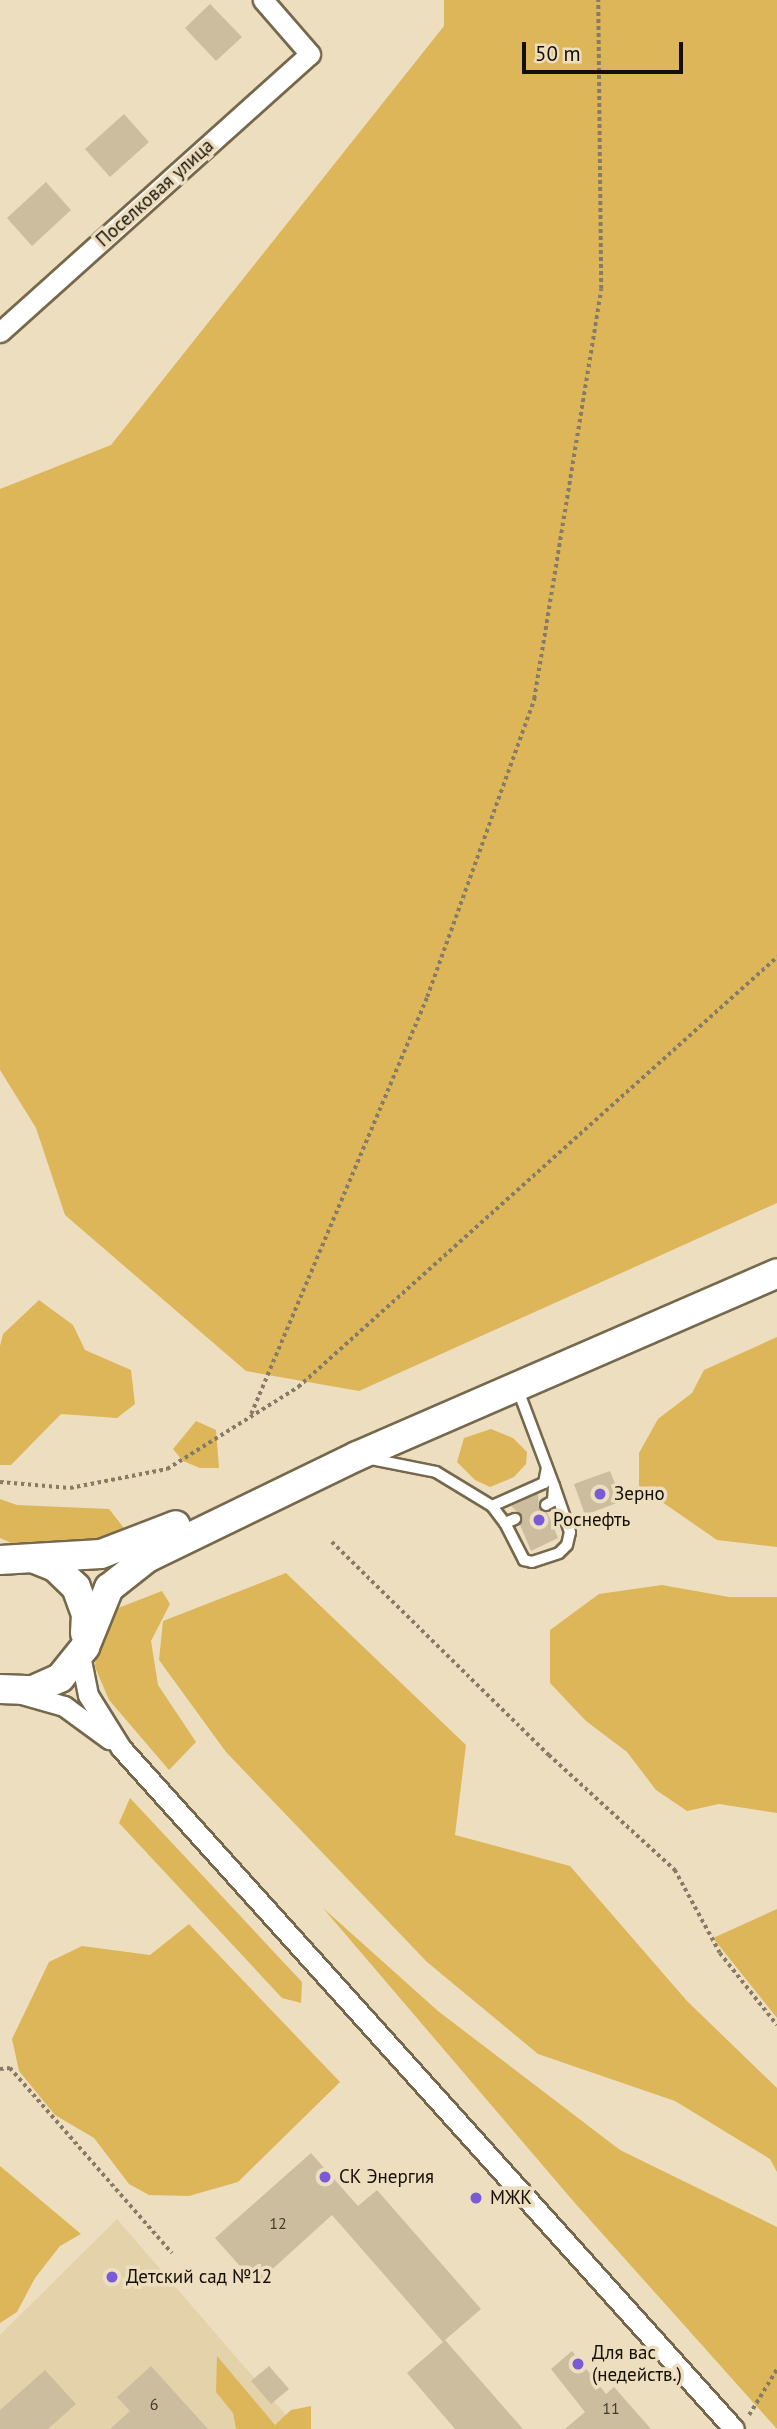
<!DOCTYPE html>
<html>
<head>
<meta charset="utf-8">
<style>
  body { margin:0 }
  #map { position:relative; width:777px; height:2429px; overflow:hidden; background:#eddebf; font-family:"PT Sans",sans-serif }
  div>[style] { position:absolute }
  .built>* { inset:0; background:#e4d2ab }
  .green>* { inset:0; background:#deb65a }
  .building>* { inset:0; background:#ccbd9f }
  .path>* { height:3.5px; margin-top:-1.75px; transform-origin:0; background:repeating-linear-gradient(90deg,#857b66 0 3.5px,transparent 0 7px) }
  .roads { filter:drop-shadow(2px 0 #75684c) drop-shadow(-2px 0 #75684c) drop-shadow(0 2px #75684c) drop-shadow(0 -2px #75684c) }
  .lane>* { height:10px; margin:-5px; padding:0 5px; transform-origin:5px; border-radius:5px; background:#fff }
  .street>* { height:19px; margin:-9.5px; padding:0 9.5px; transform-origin:9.5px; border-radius:9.5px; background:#fff }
  .secondary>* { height:28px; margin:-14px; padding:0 14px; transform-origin:14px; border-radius:14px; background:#fff }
  .dots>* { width:19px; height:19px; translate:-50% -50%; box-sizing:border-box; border:4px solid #eddebf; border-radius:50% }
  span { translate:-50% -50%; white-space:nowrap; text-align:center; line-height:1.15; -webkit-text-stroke:7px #eddebf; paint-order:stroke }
  .number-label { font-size:16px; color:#423a2c }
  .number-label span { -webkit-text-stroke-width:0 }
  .street-label { font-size:19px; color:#140f05 }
  .poi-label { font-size:19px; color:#140f05 }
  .left { translate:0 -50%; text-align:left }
  .scale { position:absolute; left:522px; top:42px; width:161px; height:32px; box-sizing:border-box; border:4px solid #140f05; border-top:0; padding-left:9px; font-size:21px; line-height:24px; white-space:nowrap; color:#140f05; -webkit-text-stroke:5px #eddebf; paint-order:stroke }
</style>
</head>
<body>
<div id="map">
  <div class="built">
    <div style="clip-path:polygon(117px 2219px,298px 2429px,0 2429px,0 2335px)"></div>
  </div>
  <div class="green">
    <div style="clip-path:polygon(444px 0,777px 0,777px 1203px,359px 1391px,246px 1371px,65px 1215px,36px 1128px,0 1070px,0 489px,111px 445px,444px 26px)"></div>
    <div style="clip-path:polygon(39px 1300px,73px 1325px,85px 1350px,131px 1370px,135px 1404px,117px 1418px,61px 1414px,11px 1465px,0 1465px,0 1346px,3px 1334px)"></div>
    <div style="clip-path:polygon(777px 1337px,777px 1547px,717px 1540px,639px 1486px,639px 1453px,658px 1419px,692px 1393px,704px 1370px)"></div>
    <div style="clip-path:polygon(196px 1421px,216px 1430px,219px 1468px,200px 1468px,183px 1461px,173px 1449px)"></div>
    <div style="clip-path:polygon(491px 1429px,513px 1438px,527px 1452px,526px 1464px,514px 1477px,490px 1487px,475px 1480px,457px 1462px,464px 1438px)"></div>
    <div style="clip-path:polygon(0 1499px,17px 1505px,109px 1509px,124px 1528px,93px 1542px,56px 1547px,11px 1543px,0 1538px)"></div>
    <div style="clip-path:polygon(286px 1573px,466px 1745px,455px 1835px,570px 1866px,687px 2001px,777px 2088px,777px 2172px,770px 2159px,675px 2101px,538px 2054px,427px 1962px,226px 1752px,159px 1660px,163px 1621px)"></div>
    <div style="clip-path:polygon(662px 1585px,729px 1597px,777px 1597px,777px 1813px,719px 1804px,687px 1811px,656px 1790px,627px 1752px,586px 1721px,550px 1683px,550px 1630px,599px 1594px)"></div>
    <div style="clip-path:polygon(162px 1591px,170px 1604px,151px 1641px,158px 1685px,196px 1742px,169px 1770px,109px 1700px,95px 1667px,98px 1635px,118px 1608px)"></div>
    <div style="clip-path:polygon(130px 1798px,302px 1982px,301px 2003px,282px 1998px,119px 1823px)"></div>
    <div style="clip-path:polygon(323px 1908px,438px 2011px,620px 2150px,777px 2227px,777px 2429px,574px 2202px)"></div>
    <div style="clip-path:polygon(777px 1909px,777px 2018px,713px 1938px)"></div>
    <div style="clip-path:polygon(189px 1924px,340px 2082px,238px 2182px,189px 2196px,149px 2195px,129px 2184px,94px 2138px,55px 2115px,19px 2071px,12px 2039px,49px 1962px,82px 1946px,150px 1955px)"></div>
    <div style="clip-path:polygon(0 2166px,81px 2234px,60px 2246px,35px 2278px,17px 2312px,0 2323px)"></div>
    <div style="clip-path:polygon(217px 2356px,275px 2425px,291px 2410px,311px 2406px,311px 2429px,236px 2429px,233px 2413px,216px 2392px)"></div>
  </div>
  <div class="building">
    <div style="clip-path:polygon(210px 4px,242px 37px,216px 61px,185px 28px)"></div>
    <div style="clip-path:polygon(124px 114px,149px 142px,110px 177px,85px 149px)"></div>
    <div style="clip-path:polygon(46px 182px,71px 210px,32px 246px,7px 218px)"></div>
    <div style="clip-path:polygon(610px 1471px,622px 1501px,585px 1515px,574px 1484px)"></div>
    <div style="clip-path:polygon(538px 1494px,539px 1508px,547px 1512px,558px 1538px,531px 1551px,520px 1525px,522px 1516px,511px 1506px)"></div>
    <div style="clip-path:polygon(311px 2153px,358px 2206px,377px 2190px,481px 2309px,445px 2340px,523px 2429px,455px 2429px,407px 2373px,443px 2342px,332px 2215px,256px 2284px,215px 2238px)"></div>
    <div style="clip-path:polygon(572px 2351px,606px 2394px,614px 2387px,651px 2429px,565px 2429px,585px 2412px,551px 2369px)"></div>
    <div style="clip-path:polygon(151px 2366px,208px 2429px,110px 2429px,130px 2411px,117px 2397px)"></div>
    <div style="clip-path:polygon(269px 2366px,289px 2389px,271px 2404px,251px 2381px)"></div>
    <div style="clip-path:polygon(45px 2370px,76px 2404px,48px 2429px,0 2429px,0 2410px)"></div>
  </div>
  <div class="path">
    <div style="left:251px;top:1414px;width:453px;rotate:-67.1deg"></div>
    <div style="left:427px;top:997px;width:317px;rotate:-70.2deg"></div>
    <div style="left:534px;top:699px;width:415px;rotate:-80.7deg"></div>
    <div style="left:601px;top:289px;width:289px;rotate:-90.6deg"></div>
    <div style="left:0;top:1482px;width:70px;rotate:4.9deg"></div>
    <div style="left:70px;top:1488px;width:99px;rotate:-11.1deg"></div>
    <div style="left:167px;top:1469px;width:155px;rotate:-32deg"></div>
    <div style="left:298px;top:1387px;width:644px;rotate:-41.91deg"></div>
    <div style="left:332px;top:1542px;width:304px;rotate:44.5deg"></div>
    <div style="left:549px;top:1755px;width:171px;rotate:42.4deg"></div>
    <div style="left:675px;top:1870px;width:94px;rotate:61.5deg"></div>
    <div style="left:720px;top:1953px;width:92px;rotate:51.6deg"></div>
    <div style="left:0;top:2069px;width:10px;rotate:-6deg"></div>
    <div style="left:10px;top:2068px;width:246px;rotate:48.8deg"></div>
    <div style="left:749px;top:2415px;width:54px;rotate:-58.7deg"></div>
  </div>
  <div class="roads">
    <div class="lane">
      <div style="left:518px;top:1390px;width:103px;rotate:69.4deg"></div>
      <div style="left:554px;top:1486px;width:15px;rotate:94deg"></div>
      <div style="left:553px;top:1501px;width:8px;rotate:150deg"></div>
      <div style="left:371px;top:1459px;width:66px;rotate:11.3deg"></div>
      <div style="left:436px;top:1472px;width:66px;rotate:31.3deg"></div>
      <div style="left:492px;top:1506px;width:21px;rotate:53deg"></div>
      <div style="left:505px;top:1523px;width:11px;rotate:-22deg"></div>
      <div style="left:492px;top:1506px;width:57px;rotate:-23.9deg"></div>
      <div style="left:544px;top:1483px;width:15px;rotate:-79deg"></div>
      <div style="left:505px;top:1523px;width:42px;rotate:62.8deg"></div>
      <div style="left:524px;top:1560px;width:8px;rotate:14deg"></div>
      <div style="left:532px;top:1562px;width:28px;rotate:-18deg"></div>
      <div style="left:559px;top:1553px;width:11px;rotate:-45deg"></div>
      <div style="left:567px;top:1545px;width:13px;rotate:-77deg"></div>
      <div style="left:570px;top:1532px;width:49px;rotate:-109.2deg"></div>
    </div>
    <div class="street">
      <div style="left:0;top:332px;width:416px;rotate:-41.9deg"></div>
      <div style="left:310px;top:54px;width:72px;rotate:-131deg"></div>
      <div style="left:80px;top:1655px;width:41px;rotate:78.7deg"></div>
      <div style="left:88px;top:1695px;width:62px;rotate:58.1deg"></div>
      <div style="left:121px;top:1748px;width:916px;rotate:48.01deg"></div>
      <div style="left:22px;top:1694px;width:44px;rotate:15.9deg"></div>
      <div style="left:64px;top:1706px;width:56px;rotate:36.3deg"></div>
    </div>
    <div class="secondary">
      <div style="left:35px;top:1559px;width:22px;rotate:22deg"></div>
      <div style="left:55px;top:1567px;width:29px;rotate:44deg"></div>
      <div style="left:76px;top:1587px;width:29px;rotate:70deg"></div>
      <div style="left:86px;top:1614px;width:19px;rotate:93deg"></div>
      <div style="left:0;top:1560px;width:101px;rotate:-3.4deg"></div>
      <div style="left:101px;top:1554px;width:80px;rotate:-21.1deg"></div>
      <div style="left:0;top:1689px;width:33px;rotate:2deg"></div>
      <div style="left:33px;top:1690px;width:30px;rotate:-24deg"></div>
      <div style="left:60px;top:1678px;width:40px;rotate:-51deg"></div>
      <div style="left:85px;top:1647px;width:64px;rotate:-67.9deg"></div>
      <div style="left:109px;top:1588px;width:48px;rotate:-38.3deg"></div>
      <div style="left:147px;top:1558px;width:233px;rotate:-25.9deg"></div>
      <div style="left:357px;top:1456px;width:458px;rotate:-23.5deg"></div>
    </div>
  </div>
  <div class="dots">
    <div style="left:600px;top:1494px;background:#7a5bd5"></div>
    <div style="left:539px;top:1520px;background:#7a5bd5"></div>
    <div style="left:325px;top:2177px;background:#7a5bd5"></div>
    <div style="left:476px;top:2198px;background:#7a5bd5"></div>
    <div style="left:112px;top:2277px;background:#7a5bd5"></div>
    <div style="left:578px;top:2364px;background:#7a5bd5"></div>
  </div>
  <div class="number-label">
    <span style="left:278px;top:2223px">12</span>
    <span style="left:154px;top:2404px">6</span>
    <span style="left:611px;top:2408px">11</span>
  </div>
  <div class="street-label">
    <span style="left:155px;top:193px;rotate:-42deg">Поселковая улица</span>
  </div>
  <div class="poi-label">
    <span class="left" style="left:614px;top:1494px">Зерно</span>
    <span class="left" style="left:553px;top:1520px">Роснефть</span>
    <span class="left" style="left:339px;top:2177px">СК Энергия</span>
    <span class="left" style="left:490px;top:2198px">МЖК</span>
    <span class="left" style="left:126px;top:2277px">Детский сад №12</span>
    <span class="left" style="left:592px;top:2364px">Для вас<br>(недейств.)</span>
  </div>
  <div class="scale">50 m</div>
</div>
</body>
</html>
